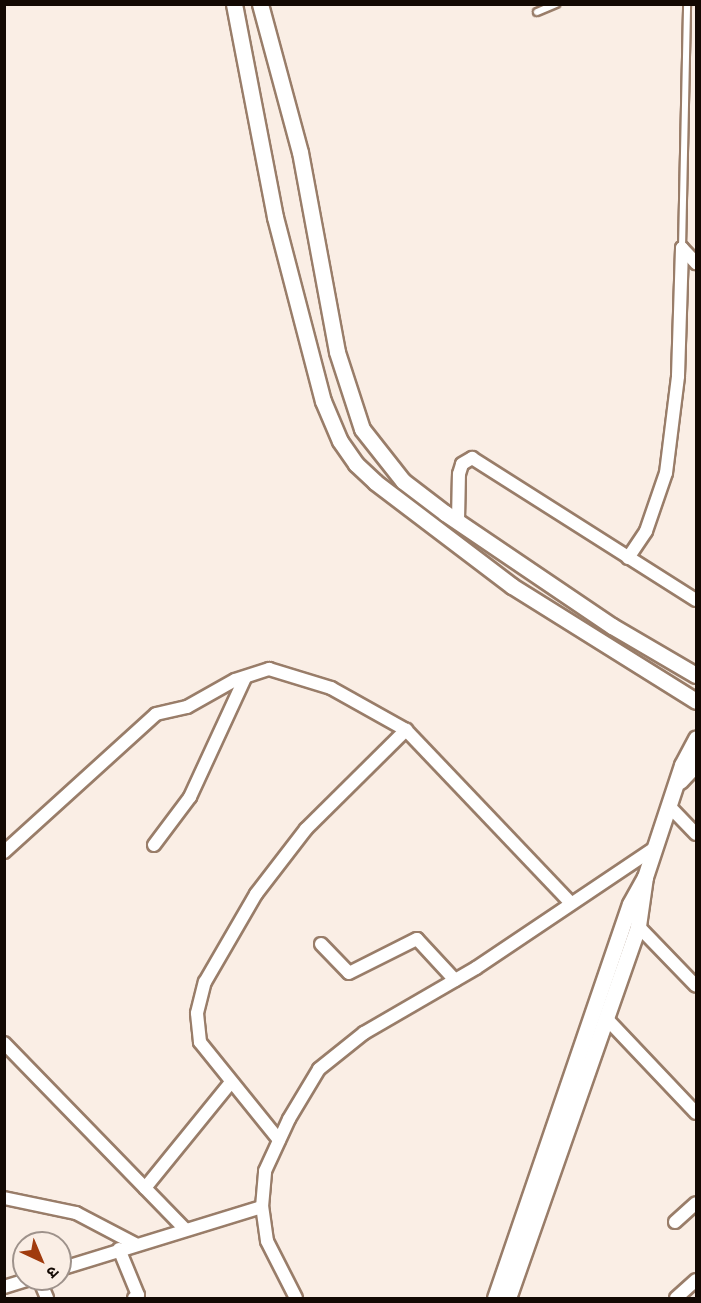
<!DOCTYPE html>
<html>
<head>
<meta charset="utf-8">
<style>
  body { margin:0 }
  #map { position:relative; width:701px; height:1303px; overflow:hidden; background:#faeee5; font-family:Lato,"Noto Sans Devanagari",sans-serif }
  div>[style] { position:absolute }
  .roads { filter:drop-shadow(2px 0 #997d69) drop-shadow(-2px 0 #997d69) drop-shadow(0 2px #997d69) drop-shadow(0 -2px #997d69) }
  .service>* { height:6px; margin:-3px; padding:0 3px; transform-origin:3px; border-radius:3px; background:#fff }
  .minor>* { height:12px; margin:-6px; padding:0 6px; transform-origin:6px; border-radius:6px; background:#fff }
  .tertiary>* { height:15px; margin:-7.5px; padding:0 7.5px; transform-origin:7.5px; border-radius:7.5px; background:#fff }
  span { translate:-50% -50%; white-space:nowrap; text-align:center; line-height:1.15; -webkit-text-stroke:4.5px #faeee5; paint-order:stroke }
  .frame { position:absolute; inset:0; border:6px solid #130903; pointer-events:none }
  .north { position:absolute; left:12px; top:1231px; width:60px; height:60px; box-sizing:border-box; background:#faeee5; border:2px solid #9e928b; border-radius:50%; rotate:136deg; font-size:16px; font-weight:700; line-height:24px; text-align:center; color:#130903 }
  .north::after { content:''; display:block; margin:auto; width:21px; height:27px; background:#a03b0e; clip-path:polygon(50% 0,100% 100%,50% 72%,0 100%) }
</style>
</head>
<body>
<div id="map">
  <div class="roads">
    <div class="service">
      <div style="left:537px;top:12px;width:21px;rotate:-23deg"></div>
      <div style="left:682px;top:248px;width:244px;rotate:-88.8deg"></div>
    </div>
    <div class="minor">
      <div style="left:682px;top:248px;width:21px;rotate:47deg"></div>
      <div style="left:458px;top:520px;width:46px;rotate:-88.8deg"></div>
      <div style="left:459px;top:474px;width:10px;rotate:-73deg"></div>
      <div style="left:462px;top:464px;width:12px;rotate:-31deg"></div>
      <div style="left:472px;top:458px;width:265px;rotate:32.4deg"></div>
      <div style="left:628px;top:558px;width:32px;rotate:-56deg"></div>
      <div style="left:646px;top:531px;width:61px;rotate:-71deg"></div>
      <div style="left:666px;top:473px;width:98px;rotate:-82.9deg"></div>
      <div style="left:678px;top:376px;width:128px;rotate:-88.2deg"></div>
      <div style="left:669px;top:806px;width:39px;rotate:46deg"></div>
      <div style="left:154px;top:845px;width:60px;rotate:-53.1deg"></div>
      <div style="left:190px;top:797px;width:131px;rotate:-65.2deg"></div>
      <div style="left:4px;top:852px;width:205px;rotate:-42.2deg"></div>
      <div style="left:156px;top:714px;width:32px;rotate:-13deg"></div>
      <div style="left:187px;top:707px;width:55px;rotate:-29.4deg"></div>
      <div style="left:235px;top:680px;width:36px;rotate:-18deg"></div>
      <div style="left:269px;top:669px;width:65px;rotate:17deg"></div>
      <div style="left:331px;top:688px;width:86px;rotate:29.2deg"></div>
      <div style="left:406px;top:730px;width:239px;rotate:46.4deg"></div>
      <div style="left:638px;top:926px;width:83px;rotate:46deg"></div>
      <div style="left:321px;top:944px;width:40px;rotate:46deg"></div>
      <div style="left:349px;top:973px;width:76px;rotate:-26.6deg"></div>
      <div style="left:417px;top:939px;width:56px;rotate:47.2deg"></div>
      <div style="left:606px;top:1018px;width:131px;rotate:46.5deg"></div>
      <div style="left:4px;top:1043px;width:260px;rotate:45.8deg"></div>
      <div style="left:279px;top:1140px;width:126px;rotate:-128.9deg"></div>
      <div style="left:200px;top:1042px;width:29px;rotate:-96deg"></div>
      <div style="left:197px;top:1013px;width:32px;rotate:-76deg"></div>
      <div style="left:205px;top:982px;width:102px;rotate:-59.9deg"></div>
      <div style="left:256px;top:894px;width:82px;rotate:-52.4deg"></div>
      <div style="left:306px;top:829px;width:141px;rotate:-44.7deg"></div>
      <div style="left:145px;top:1188px;width:136px;rotate:-50.9deg"></div>
      <div style="left:4px;top:1198px;width:74px;rotate:11.8deg"></div>
      <div style="left:76px;top:1213px;width:67px;rotate:27.7deg"></div>
      <div style="left:675px;top:1222px;width:28px;rotate:-42deg"></div>
      <div style="left:119px;top:1249px;width:50px;rotate:67.6deg"></div>
      <div style="left:138px;top:1295px;width:5px;rotate:143deg"></div>
      <div style="left:60px;top:1269px;width:211px;rotate:-17.1deg"></div>
      <div style="left:39px;top:1279px;width:21px;rotate:67deg"></div>
      <div style="left:4px;top:1287px;width:27px;rotate:-17deg"></div>
      <div style="left:296px;top:1298px;width:64px;rotate:-117deg"></div>
      <div style="left:267px;top:1241px;width:34px;rotate:-98deg"></div>
      <div style="left:262px;top:1207px;width:36px;rotate:-85deg"></div>
      <div style="left:265px;top:1171px;width:57px;rotate:-65.2deg"></div>
      <div style="left:289px;top:1119px;width:58px;rotate:-59deg"></div>
      <div style="left:319px;top:1069px;width:58px;rotate:-38.7deg"></div>
      <div style="left:364px;top:1033px;width:129px;rotate:-30.1deg"></div>
      <div style="left:476px;top:968px;width:213px;rotate:-33.9deg"></div>
      <div style="left:676px;top:1298px;width:27px;rotate:-42deg"></div>
    </div>
    <div class="tertiary">
      <div style="left:234px;top:4px;width:217px;rotate:79.1deg"></div>
      <div style="left:275px;top:217px;width:190px;rotate:75.4deg"></div>
      <div style="left:323px;top:401px;width:43px;rotate:67deg"></div>
      <div style="left:340px;top:441px;width:28px;rotate:55deg"></div>
      <div style="left:356px;top:464px;width:26px;rotate:43deg"></div>
      <div style="left:375px;top:482px;width:172px;rotate:37.2deg"></div>
      <div style="left:512px;top:586px;width:217px;rotate:32deg"></div>
      <div style="left:260px;top:4px;width:153px;rotate:74.9deg"></div>
      <div style="left:300px;top:152px;width:203px;rotate:79.5deg"></div>
      <div style="left:337px;top:352px;width:81px;rotate:72deg"></div>
      <div style="left:362px;top:429px;width:66px;rotate:51.7deg"></div>
      <div style="left:403px;top:481px;width:53px;rotate:37.3deg"></div>
      <div style="left:445px;top:513px;width:202px;rotate:34.1deg"></div>
      <div style="left:612px;top:626px;width:97px;rotate:30.3deg"></div>
      <div style="left:680px;top:781px;width:23px;rotate:-47deg"></div>
      <div style="left:495px;top:1298px;width:416px;rotate:-71.1deg"></div>
      <div style="left:630px;top:904px;width:31px;rotate:-61deg"></div>
      <div style="left:645px;top:877px;width:118px;rotate:-71.7deg"></div>
      <div style="left:682px;top:765px;width:30px;rotate:-62deg"></div>
      <div style="left:508px;top:1298px;width:394px;rotate:-70.7deg"></div>
      <div style="left:638px;top:926px;width:49px;rotate:-81.9deg"></div>
    </div>
  </div>
  <div class="frame"></div>
  <div class="north">उ</div>
</div>
</body>
</html>
